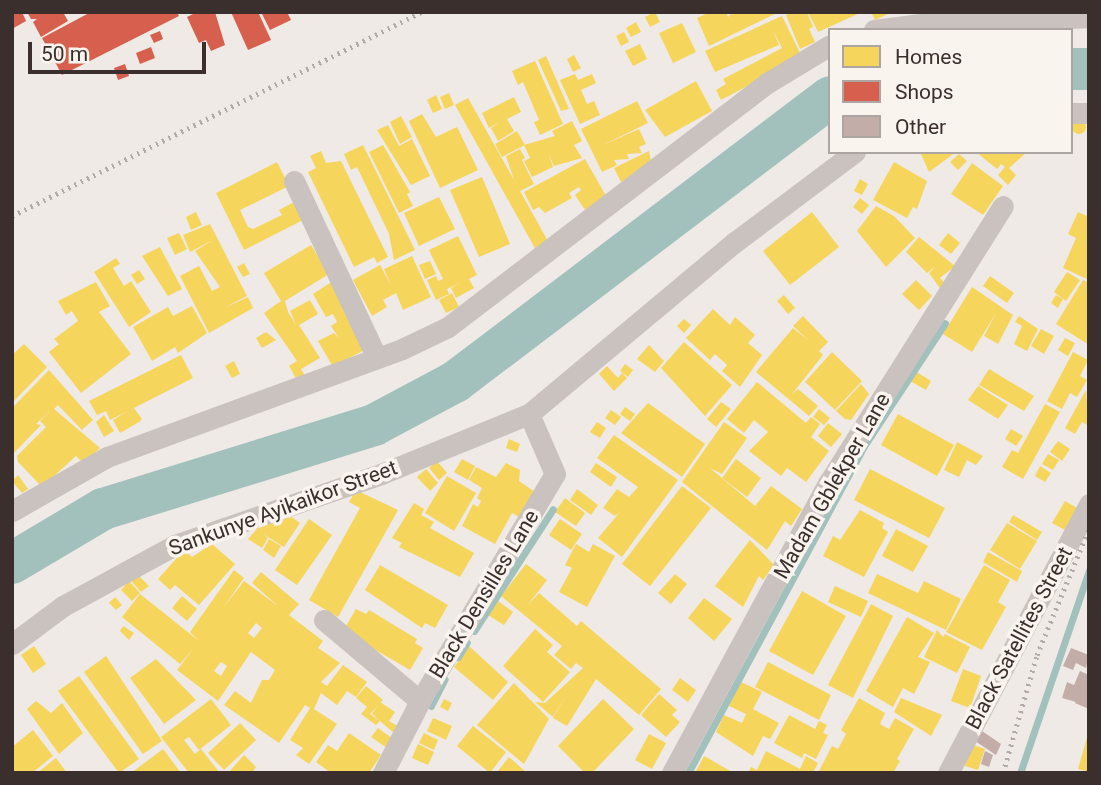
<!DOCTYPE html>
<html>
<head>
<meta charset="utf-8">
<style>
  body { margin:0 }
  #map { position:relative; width:1101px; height:785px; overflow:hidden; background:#efeae6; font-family:Roboto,sans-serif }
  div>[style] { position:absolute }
  .homes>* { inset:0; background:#f6d55c }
  .round { border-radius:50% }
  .shops>* { inset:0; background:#d6604d }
  .stream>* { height:7px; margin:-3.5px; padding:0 3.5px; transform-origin:3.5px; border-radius:3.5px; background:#a2c1bd }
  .river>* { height:42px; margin:-21px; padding:0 21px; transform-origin:21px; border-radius:21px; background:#a2c1bd }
  .building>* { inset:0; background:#c2ada8 }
  .minor>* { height:21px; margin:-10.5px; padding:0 10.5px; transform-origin:10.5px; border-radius:10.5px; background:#c9c2be }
  .rail>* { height:5px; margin-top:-2.5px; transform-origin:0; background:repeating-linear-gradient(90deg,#b1aba8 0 2px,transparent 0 7px) }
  span { translate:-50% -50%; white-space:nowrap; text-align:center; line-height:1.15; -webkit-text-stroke:7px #faf4ef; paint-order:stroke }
  .street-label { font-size:21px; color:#3a2f2c }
  .frame { position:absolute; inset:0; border:14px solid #3a2f2c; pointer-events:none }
  .legend { position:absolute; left:828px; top:28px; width:245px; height:126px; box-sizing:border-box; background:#faf4ef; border:2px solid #ada5a1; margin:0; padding:9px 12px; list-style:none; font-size:21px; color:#3a2f2c }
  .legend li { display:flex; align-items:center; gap:14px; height:35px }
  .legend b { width:35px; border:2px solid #ada5a1 }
  .scale { position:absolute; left:28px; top:42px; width:178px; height:32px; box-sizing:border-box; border:4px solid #3a2f2c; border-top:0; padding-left:9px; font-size:21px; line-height:24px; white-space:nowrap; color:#3a2f2c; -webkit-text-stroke:5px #faf4ef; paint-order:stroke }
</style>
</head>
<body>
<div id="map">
  <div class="homes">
    <div style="clip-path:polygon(655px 12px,660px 22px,650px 27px,645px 17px)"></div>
    <div style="clip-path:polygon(710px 12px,726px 12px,728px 17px,733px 12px,779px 12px,709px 46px,697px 18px)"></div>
    <div style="clip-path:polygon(793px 12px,807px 12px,813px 27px,809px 29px,815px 42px,800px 49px,786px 15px)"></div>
    <div style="clip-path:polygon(808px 12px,862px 12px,818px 32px)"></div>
    <div style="clip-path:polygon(871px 12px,892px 12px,875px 20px)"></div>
    <div style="clip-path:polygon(782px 16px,802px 57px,721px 100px,716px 90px,726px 84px,723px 79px,782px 48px,773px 30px,779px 45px,715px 72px,705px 51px)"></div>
    <div style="clip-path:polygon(636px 22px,641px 32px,631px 37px,626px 28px)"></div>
    <div style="clip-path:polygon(682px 23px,696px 52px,673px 63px,659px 33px)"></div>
    <div style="clip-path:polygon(624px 32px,629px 42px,621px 46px,616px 36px)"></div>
    <div style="clip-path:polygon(640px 44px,647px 59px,633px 66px,625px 51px)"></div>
    <div style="clip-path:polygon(574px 55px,581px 68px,573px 72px,567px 59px)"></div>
    <div style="clip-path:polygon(546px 56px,569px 109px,561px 111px,538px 60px)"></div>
    <div style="clip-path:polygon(535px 61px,563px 124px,540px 135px,534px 122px,539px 120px,523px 82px,518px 85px,512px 71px)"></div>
    <div style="clip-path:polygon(575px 74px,578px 80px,592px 74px,596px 83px,581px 90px,587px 104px,594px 101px,600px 115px,580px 124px,560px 80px)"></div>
    <div style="clip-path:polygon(696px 81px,712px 111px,665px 137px,645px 110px)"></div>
    <div style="clip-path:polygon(449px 93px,454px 105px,445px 109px,440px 97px)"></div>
    <div style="clip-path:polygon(436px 95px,442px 109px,433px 113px,427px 100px)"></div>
    <div style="clip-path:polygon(514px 97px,521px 112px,507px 119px,514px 131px,498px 141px,491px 128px,500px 122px,489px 128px,482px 113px)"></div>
    <div style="clip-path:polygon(468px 98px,514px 180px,506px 156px,520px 149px,525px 158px,522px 160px,534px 184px,520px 191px,549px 243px,536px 250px,455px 105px)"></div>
    <div style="clip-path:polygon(637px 101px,648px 123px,601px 146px,639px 129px,646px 144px,639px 147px,642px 153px,627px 154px,629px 159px,614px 160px,617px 165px,602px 172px,581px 129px)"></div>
    <div style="clip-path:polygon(422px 114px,436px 137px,457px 127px,478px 170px,440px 188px,409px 121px)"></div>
    <div style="clip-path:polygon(401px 116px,412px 137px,400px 144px,390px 122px)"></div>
    <div class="round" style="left:1072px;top:120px;width:14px;height:14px"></div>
    <div style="clip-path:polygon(572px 121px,582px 141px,574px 145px,582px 158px,554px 166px,549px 155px,553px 167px,532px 177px,524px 161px,530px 158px,524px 145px,555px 136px,552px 131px)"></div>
    <div style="clip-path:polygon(388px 125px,399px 146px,412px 139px,430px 176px,411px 185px,377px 130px)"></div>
    <div style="clip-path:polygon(517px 131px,525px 145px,502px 157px,495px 144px)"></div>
    <div style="clip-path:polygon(363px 145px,415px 250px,394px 260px,389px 234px,357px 167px,351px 170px,344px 154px)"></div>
    <div style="clip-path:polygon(383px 145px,410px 192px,407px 194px,413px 206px,399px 213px,369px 152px)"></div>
    <div style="clip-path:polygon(321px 151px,326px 163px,341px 161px,388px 257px,377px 263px,374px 257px,354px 267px,308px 172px,316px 168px,310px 156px)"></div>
    <div style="clip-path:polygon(649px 151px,652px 167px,621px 182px,614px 168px)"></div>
    <div style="clip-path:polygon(920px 152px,956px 152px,929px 172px)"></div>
    <div style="clip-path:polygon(976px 152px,1027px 152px,1009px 168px,1016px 175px,1008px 185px,998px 175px,1005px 167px,1001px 164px,997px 169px)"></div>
    <div style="clip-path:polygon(959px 154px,967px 161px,958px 170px,950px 162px)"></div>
    <div style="clip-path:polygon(585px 159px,606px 196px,585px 210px,575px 195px,581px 190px,579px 187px,569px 193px,572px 198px,545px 213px,539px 207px,533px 210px,524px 192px)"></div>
    <div style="clip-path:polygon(277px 162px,289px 186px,240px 210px,248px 227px,253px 229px,282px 215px,279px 210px,296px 201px,305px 219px,244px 250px,216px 193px)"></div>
    <div style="clip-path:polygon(894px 162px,927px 181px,917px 209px,913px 207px,907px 218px,873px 200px)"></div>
    <div style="clip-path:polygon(972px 163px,1003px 186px,983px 215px,951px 194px)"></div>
    <div style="clip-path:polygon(482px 177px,510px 244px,479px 257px,450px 190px)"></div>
    <div style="clip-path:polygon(860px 179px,868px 184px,862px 195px,854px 191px)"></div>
    <div style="clip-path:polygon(439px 197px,455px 229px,419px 246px,404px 213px)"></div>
    <div style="clip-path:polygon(860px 198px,869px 205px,862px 214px,853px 207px)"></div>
    <div style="clip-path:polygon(876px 206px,894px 216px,915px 238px,886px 267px,857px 231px)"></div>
    <div style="clip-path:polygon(196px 212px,202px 225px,191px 230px,186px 217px)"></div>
    <div style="clip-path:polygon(812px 212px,839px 247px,790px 285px,763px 251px)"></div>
    <div style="clip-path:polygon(1078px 212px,1087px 216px,1089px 212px,1089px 280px,1063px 268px,1076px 238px,1068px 234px)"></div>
    <div style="clip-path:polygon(210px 224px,247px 296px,224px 308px,248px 297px,253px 308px,209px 333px,180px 276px,199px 266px,212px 291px,220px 287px,195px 251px,213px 240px,190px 252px,183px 235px)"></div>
    <div style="clip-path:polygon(179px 233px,187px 249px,175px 255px,167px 238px)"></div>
    <div style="clip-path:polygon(948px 233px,960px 243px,951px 254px,939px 245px)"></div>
    <div style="clip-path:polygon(458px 236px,477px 275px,469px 279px,474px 288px,456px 298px,451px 288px,460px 283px,447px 289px,449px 294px,436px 300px,427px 280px,436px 276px,438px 281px,443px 279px,429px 250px)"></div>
    <div style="clip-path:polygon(919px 237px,955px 266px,940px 278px,947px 285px,942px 291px,929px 273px,936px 266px,927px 273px,906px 252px)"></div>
    <div style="clip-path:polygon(311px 245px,329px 274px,285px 301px,288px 312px,296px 325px,290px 311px,310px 300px,318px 314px,299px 325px,320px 358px,301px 369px,305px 376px,297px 380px,289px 366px,297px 361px,264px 313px,281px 301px,264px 273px)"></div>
    <div style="clip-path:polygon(160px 247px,182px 289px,168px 296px,142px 256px)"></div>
    <div style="clip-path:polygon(412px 256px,431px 297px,403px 310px,396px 293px,383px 300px,387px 307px,372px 316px,353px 280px,380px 265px,391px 285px,384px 269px)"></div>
    <div style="clip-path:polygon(116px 258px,120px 264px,113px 268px,124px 286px,131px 281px,151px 312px,129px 327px,94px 272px)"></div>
    <div style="clip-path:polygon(430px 261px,436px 274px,425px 279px,419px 265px)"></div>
    <div style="clip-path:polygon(244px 263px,250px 274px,243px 277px,237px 267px)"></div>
    <div style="clip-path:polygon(139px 270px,145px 279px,137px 284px,131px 275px)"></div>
    <div style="clip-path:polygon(1067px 272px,1080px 280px,1066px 301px,1054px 292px)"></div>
    <div style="clip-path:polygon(990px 276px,1014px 293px,1007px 303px,983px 286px)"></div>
    <div style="clip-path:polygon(916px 280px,932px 296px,919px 310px,902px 294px)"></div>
    <div style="clip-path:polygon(1083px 280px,1089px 283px,1089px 345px,1056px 324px)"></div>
    <div style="clip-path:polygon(333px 281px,366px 349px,333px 367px,318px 341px,334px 333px,339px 338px,331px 326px,337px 322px,333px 314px,326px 317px,313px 294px)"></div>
    <div style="clip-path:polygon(96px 282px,110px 306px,99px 312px,131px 354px,81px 393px,49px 352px,59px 344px,54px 339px,78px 321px,72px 311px,66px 315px,58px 301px)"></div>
    <div style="clip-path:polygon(972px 287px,1013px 315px,998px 344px,984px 336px,996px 313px,972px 352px,943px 334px)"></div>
    <div style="clip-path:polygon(452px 293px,459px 307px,446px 313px,439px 300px)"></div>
    <div style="clip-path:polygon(784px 295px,795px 308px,788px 314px,777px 301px)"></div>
    <div style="clip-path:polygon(1056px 295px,1063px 299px,1058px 308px,1051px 303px)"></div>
    <div style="clip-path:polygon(192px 306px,207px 333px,178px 353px,175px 347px,152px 361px,133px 327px,168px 307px,173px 316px)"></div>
    <div style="clip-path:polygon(713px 309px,730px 325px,735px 317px,755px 335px,748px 343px,762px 355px,740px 387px,722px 371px,727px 365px,715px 354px,710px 360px,686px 338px)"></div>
    <div style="clip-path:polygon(803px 316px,828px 342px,819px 351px,823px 355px,792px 394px,798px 389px,818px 406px,809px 416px,756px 372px,793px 328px,809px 341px,793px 326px)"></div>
    <div style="clip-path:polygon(1019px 316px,1038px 329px,1027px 351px,1014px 344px,1022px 326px,1015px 322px)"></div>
    <div style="clip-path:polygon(684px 319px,691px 325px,684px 333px,677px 326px)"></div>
    <div style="clip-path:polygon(1041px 329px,1054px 336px,1044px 354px,1031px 346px)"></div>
    <div style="clip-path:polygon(266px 332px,276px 340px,262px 348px,256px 338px)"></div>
    <div style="clip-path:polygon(1065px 338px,1075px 343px,1068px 356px,1058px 350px)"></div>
    <div style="clip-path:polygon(684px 342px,732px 385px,705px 416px,661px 368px)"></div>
    <div style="clip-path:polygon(24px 344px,47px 367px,12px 403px,12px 355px)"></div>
    <div style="clip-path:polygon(649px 345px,664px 361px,655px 372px,637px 359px)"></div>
    <div style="clip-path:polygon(832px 352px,862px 381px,835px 410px,805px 382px)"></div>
    <div style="clip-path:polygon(1073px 352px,1088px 360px,1080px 376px,1087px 380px,1077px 397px,1070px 393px,1062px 409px,1047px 401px)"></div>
    <div style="clip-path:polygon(181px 355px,193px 378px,134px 408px,128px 400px,142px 419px,139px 422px,120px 433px,113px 420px,128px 411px,110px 420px,106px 411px,97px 415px,89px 401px)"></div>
    <div style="clip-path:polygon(234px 361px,240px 374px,232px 378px,225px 366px)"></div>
    <div style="clip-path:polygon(625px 364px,633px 370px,628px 377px,620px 371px)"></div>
    <div style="clip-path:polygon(607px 366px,618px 378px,622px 373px,627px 378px,614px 391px,599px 374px)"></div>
    <div style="clip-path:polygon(989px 369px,1034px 396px,1024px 411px,979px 385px)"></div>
    <div style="clip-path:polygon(49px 370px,93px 420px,82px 430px,58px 405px,54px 409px,100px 448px,84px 464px,76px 456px,42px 487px,18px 462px,17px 456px,46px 427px,40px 421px,52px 409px,36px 424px,41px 425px,12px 455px,12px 408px)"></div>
    <div style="clip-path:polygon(915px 371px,931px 381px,926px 390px,910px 381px)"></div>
    <div style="clip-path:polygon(757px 382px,806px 423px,811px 417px,820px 424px,811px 437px,829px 451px,806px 482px,787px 468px,781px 476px,749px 451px,768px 432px,754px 420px,744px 433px,727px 419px)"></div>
    <div style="clip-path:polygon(861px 384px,869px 394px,851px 420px,845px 419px,836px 411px)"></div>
    <div style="clip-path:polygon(978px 386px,1008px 405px,998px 419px,968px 400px)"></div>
    <div style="clip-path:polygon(1086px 390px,1089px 426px,1082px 422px,1075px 434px,1065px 428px)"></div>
    <div style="clip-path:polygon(721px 402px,731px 409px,716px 427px,707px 419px)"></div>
    <div style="clip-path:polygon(648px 403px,705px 444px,682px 477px,621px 433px)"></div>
    <div style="clip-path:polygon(1045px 404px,1060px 412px,1023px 479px,1002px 467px,1012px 450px,1018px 453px)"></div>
    <div style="clip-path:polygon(625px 407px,635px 414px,630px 421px,620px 414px)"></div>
    <div style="clip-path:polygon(819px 409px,830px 418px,824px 425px,813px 417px)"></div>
    <div style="clip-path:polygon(611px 410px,621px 417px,615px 425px,605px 418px)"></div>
    <div style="clip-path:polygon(898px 414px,954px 445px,937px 476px,881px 445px)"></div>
    <div style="clip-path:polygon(104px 415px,114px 431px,104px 437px,96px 422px)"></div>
    <div style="clip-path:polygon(597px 422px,606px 428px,600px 438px,590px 432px)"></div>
    <div style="clip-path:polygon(724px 422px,747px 438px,722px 474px,710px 468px,755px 506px,771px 486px,802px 509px,791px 526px,785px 521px,767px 550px,682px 482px)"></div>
    <div style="clip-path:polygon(828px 423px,842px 434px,831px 447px,818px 436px)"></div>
    <div style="clip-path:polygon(1011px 429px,1023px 436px,1016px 446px,1005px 439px)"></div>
    <div style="clip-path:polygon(614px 435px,678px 480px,622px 557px,598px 538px,620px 512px,615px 516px,603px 508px,617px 489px,629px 497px,638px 487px,597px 458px)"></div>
    <div style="clip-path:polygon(509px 439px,520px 444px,517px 452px,506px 448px)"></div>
    <div style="clip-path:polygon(1058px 441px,1070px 449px,1062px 461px,1050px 452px)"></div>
    <div style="clip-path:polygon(957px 442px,983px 456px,976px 465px,967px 460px,959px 477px,944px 470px)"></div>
    <div style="clip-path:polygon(1048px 454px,1059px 460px,1053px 470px,1042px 464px)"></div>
    <div style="clip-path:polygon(462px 459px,475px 466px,468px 480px,454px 472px)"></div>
    <div style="clip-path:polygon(736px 459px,761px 478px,747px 497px,722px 478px)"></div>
    <div style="clip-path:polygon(437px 461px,447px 473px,439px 480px,429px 468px)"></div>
    <div style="clip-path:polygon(506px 463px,520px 470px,519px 481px,535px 492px,519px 517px,512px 513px,495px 544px,462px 526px,473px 504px,478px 507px,481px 501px,477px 498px,482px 488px,469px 480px,476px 467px,496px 477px)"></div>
    <div style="clip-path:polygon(596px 463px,617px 477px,611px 487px,590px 472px)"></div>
    <div style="clip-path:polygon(1040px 466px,1051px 473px,1045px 482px,1035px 476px)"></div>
    <div style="clip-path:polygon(426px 469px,438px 483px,430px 491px,417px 477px)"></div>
    <div style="clip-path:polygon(870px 469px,945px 508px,929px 538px,854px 500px)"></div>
    <div style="clip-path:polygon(18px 475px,28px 489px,22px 493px,12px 481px)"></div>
    <div style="clip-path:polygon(447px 476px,476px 493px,454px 531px,425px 513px)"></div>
    <div style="clip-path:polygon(682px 486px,711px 508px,650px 586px,622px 564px)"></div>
    <div style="clip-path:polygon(577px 489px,598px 505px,591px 515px,570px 500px)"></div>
    <div style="clip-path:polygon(356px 490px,398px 510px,338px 617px,309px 600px,360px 508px,349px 502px)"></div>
    <div style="clip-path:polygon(565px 498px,585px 513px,576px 526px,555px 512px)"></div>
    <div style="clip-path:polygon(1065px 501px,1077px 508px,1065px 530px,1052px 523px)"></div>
    <div style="clip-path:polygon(414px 503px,424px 509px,421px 515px,434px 522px,430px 528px,474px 553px,460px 577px,399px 547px,402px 543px,392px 538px)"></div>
    <div style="clip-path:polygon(860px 510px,884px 523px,882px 528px,888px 532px,864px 577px,823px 556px,833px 536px,840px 540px)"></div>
    <div style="clip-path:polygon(286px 514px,278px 528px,287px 514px,300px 523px,284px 547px,263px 534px,268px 538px,262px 548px,248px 539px,263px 522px)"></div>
    <div style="clip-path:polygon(1013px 515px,1042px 532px,1037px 540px,1009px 522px)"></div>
    <div style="clip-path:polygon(309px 519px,332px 535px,297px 585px,275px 570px)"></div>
    <div style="clip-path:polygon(560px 519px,582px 534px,571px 550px,549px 535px)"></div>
    <div style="clip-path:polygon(1007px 523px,1037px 541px,1020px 569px,990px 550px)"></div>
    <div style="clip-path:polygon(896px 529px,928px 546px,913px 572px,882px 556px)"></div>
    <div style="clip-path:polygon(269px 539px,281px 546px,274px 558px,263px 550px)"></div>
    <div style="clip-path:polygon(750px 540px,774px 565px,763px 580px,759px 576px,743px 607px,715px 586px)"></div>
    <div style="clip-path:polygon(212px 544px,235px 564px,199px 605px,175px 585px,170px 590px,158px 579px,184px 550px,192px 557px)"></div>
    <div style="clip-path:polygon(576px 544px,589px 552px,593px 544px,615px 556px,587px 607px,559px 592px,572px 568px,565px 565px)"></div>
    <div style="clip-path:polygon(988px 552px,1022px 571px,1017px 582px,983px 562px)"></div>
    <div style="clip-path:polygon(526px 564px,547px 580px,527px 606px,539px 593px,577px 626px,581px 621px,661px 689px,639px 715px,596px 679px,567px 726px,553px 718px,567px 694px,553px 717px,535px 702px,545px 703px,583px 668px,576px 663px,571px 669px,554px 655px,562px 646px,501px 596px)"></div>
    <div style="clip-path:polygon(380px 565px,448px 605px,435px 628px,425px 623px,422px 628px,365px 590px)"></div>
    <div style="clip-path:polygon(984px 565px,1010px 580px,998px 602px,1006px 607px,982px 650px,946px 632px)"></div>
    <div style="clip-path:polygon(132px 569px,149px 586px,141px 592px,126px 575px)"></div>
    <div style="clip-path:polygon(evenodd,234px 570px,244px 578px,223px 608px,244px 581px,278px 606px,252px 583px,261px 572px,299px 604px,289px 615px,323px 641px,318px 648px,340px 663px,321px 682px,327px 686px,343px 665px,367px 682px,356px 697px,347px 691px,337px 705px,321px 693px,314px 709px,337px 724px,309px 764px,296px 755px,303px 748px,290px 740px,310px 708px,305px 705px,279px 743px,224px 705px,235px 691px,251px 703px,262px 680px,269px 680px,275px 670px,251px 652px,218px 701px,177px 670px,194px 648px,180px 664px,122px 617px,140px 594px,199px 641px,190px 632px,234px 570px,256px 623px,262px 628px,254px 638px,248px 633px,256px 623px,234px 570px,221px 662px,227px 666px,221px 676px,214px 671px,221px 662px)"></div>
    <div style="clip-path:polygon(675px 574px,687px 584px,671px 604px,658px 593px)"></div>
    <div style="clip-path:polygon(877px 574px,918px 593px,924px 581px,961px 599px,946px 630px,868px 593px)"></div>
    <div style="clip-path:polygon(129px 581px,140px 593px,132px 601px,121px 590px)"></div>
    <div style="clip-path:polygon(835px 586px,868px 601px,861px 617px,828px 602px)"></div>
    <div style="clip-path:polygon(802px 591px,846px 616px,813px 675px,769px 651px)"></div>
    <div style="clip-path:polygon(182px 596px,197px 609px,187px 621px,172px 608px)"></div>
    <div style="clip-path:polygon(115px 597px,122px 605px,116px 610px,109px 603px)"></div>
    <div style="clip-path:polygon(704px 598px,732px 619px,714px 641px,688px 618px)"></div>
    <div style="clip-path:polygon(498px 601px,513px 612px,504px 625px,488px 615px)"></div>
    <div style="clip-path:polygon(871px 604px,893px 616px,853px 698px,828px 685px)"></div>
    <div style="clip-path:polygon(356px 609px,366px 614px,369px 610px,417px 639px,415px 643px,423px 648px,410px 670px,343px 631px)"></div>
    <div style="clip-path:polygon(907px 617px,934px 633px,918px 657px,930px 662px,914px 694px,903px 688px,893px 707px,866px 691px)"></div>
    <div style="clip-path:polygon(123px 626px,134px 633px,129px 640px,120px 631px)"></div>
    <div style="clip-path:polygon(535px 629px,553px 645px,547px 652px,570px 672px,543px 702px,503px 666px)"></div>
    <div style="clip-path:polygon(937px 630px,943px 637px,945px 634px,970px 647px,957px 673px,924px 657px)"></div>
    <div style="clip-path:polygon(34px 646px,46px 664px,33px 673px,21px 655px)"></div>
    <div style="clip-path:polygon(469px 646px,508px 682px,493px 700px,454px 667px)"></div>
    <div style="clip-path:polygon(106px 656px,162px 741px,143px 754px,84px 672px)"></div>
    <div style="clip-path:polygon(156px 659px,196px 700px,164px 724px,130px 678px)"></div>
    <div style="clip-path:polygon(768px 662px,831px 695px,819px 720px,755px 687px)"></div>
    <div style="clip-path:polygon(963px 669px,981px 676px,970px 708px,951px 701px)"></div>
    <div style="clip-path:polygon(79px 676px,139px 759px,119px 773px,58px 691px)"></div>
    <div style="clip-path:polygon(680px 678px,696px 690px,688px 702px,672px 690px)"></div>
    <div style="clip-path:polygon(741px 682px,762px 692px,753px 709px,779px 723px,770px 739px,763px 736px,753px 756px,716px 732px,724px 715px,742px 723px,746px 714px,729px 706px)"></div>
    <div style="clip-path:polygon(514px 683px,549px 719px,524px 764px,477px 725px)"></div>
    <div style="clip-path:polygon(366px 686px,383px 700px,370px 714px,380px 721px,376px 725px,361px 714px,367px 707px,356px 698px)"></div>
    <div style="clip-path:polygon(659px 694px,677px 710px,672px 715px,680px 722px,666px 737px,641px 715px)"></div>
    <div style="clip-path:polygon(859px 698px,885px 713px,880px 724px,889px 729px,895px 718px,914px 729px,897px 759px,900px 761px,893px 773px,818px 773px,832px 746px,838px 749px,846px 734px,841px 730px)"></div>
    <div style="clip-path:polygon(901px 698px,942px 715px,931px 736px,894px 712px)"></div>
    <div style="clip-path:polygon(211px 699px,231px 725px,199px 750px,189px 737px,184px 740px,195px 754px,201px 749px,220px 773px,189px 773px,161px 737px)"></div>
    <div style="clip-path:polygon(444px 699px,452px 703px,448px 711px,440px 707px)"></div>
    <div style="clip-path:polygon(603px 699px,634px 729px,592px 773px,585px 773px,558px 746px)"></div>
    <div style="clip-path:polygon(36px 701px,51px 713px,62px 703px,83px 733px,59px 754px,27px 709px)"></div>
    <div style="clip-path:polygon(380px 702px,395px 712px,389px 721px,399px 727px,395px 734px,372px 714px)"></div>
    <div style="clip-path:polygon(789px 715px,815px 729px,819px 721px,827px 725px,823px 733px,828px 735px,816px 759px,804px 753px,802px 758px,774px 743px)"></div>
    <div style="clip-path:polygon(433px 718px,452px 726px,446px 740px,427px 731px)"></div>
    <div style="clip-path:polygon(240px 723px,256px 740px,224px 770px,208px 753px)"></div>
    <div style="clip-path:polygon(473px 726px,506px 752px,490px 773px,457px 746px)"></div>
    <div style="clip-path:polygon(378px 728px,393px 739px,387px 748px,371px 737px)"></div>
    <div style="clip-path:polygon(33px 730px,53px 756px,32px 773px,12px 773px,12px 747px)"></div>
    <div style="clip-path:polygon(349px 733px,381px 755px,369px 773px,331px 773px,316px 762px,328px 745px,337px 751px)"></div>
    <div style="clip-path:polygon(424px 733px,438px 740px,434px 750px,419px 743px)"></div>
    <div style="clip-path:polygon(649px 734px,666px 743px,652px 769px,635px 760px)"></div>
    <div style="clip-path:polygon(1088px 734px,1089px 735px,1089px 772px,1078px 769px)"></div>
    <div style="clip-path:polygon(967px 743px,985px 749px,978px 770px,965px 766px)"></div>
    <div style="clip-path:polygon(418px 744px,434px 752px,428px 765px,412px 758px)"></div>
    <div style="clip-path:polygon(163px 749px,181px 773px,131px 773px)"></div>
    <div style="clip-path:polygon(766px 751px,800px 769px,806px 756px,818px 763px,813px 773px,748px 773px,751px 767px,757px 770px)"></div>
    <div style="clip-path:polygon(244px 755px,256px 767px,252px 773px,228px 773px)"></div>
    <div style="clip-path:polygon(704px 756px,734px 773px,695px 773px)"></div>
    <div style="clip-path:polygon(509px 757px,527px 773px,497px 772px)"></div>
    <div style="clip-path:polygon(56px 758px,67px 773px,37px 773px)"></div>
  </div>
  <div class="shops">
    <div style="clip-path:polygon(12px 12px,22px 12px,26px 21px,12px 29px)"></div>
    <div style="clip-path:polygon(27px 12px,63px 12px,68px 21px,41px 37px,33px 22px,37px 19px,31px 19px)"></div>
    <div style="clip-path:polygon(91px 12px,177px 12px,179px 16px,62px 75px,42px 38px)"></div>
    <div style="clip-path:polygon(197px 12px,215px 12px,225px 45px,211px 51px,206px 40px,199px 43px,187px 17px)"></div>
    <div style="clip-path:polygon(231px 12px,258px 12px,271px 40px,248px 50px)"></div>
    <div style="clip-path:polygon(261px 12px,287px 12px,291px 20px,270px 30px)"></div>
    <div style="clip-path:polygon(160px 31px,163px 39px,154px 43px,150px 35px)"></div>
    <div style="clip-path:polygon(151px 47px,155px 58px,140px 64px,136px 53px)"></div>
    <div style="clip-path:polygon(125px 64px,129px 76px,118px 80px,114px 68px)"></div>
  </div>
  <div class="stream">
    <div style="left:474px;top:631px;width:145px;rotate:-57.1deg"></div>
    <div style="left:458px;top:657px;width:17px;rotate:-59deg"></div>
    <div style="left:431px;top:706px;width:30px;rotate:-63deg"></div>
    <div style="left:688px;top:773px;width:371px;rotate:-61.7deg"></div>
    <div style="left:864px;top:446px;width:147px;rotate:-56.6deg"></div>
    <div style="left:1020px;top:773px;width:214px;rotate:-71.2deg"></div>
  </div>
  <div class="river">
    <div style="left:1071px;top:69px;width:18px"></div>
    <div style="left:12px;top:563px;width:106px;rotate:-30.7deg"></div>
    <div style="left:103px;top:509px;width:284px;rotate:-17.2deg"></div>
    <div style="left:374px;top:425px;width:92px;rotate:-28deg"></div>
    <div style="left:455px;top:382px;width:471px;rotate:-37.2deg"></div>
  </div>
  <div class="building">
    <div style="clip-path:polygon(1071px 648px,1089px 655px,1086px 668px,1076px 663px,1073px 670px,1063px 666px)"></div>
    <div style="clip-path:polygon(1080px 671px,1089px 675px,1089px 709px,1075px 703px,1083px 688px,1076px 702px,1062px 698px,1067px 682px,1074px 685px)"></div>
    <div style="clip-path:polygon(982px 731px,1001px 744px,996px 755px,975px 741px)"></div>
    <div style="clip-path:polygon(985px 751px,993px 755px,989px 767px,981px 764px)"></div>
  </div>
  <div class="minor">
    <div style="left:874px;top:30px;width:55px;rotate:-7.3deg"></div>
    <div style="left:929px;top:23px;width:160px;rotate:-2.1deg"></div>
    <div style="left:1071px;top:113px;width:18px"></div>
    <div style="left:294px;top:181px;width:193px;rotate:64.9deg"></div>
    <div style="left:12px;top:511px;width:109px;rotate:-29.6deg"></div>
    <div style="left:107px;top:457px;width:314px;rotate:-20.1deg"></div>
    <div style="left:402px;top:349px;width:51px;rotate:-25.6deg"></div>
    <div style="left:448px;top:327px;width:404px;rotate:-37.4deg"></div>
    <div style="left:769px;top:82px;width:71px;rotate:-31.2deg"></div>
    <div style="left:324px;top:620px;width:126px;rotate:40.2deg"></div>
    <div style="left:12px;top:644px;width:64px;rotate:-36.7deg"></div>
    <div style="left:63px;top:606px;width:128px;rotate:-28.6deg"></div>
    <div style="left:175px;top:545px;width:218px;rotate:-19deg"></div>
    <div style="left:381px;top:474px;width:160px;rotate:-22.1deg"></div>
    <div style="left:529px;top:414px;width:268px;rotate:-39.9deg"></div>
    <div style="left:735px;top:242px;width:150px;rotate:-36.9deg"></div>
    <div style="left:383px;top:773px;width:81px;rotate:-62.8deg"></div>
    <div style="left:420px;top:701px;width:264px;rotate:-59.3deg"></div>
    <div style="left:555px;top:474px;width:65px;rotate:-113.4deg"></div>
    <div style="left:672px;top:773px;width:331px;rotate:-61.7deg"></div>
    <div style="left:829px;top:482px;width:326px;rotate:-57.8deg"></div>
    <div style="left:948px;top:773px;width:304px;rotate:-62.3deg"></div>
  </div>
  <div class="rail">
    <div style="left:12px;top:216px;width:458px;rotate:-26.5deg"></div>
    <div style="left:1003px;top:773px;width:123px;rotate:-73.9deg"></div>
    <div style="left:1037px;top:655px;width:136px;rotate:-67.6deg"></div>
  </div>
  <div class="street-label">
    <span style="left:832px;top:486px;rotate:-60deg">Madam Gblekper Lane</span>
    <span style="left:283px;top:508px;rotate:-20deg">Sankunye Ayikaikor Street</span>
    <span style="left:484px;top:594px;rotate:-59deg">Black Densilles Lane</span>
    <span style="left:1019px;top:638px;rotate:-62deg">Black Satellites Street</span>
  </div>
  <div class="frame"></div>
  <ul class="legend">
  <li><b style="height:19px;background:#f6d55c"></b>Homes</li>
  <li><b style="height:19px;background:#d6604d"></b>Shops</li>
  <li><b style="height:19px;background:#c2ada8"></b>Other</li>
  </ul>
  <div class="scale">50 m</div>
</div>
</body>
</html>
